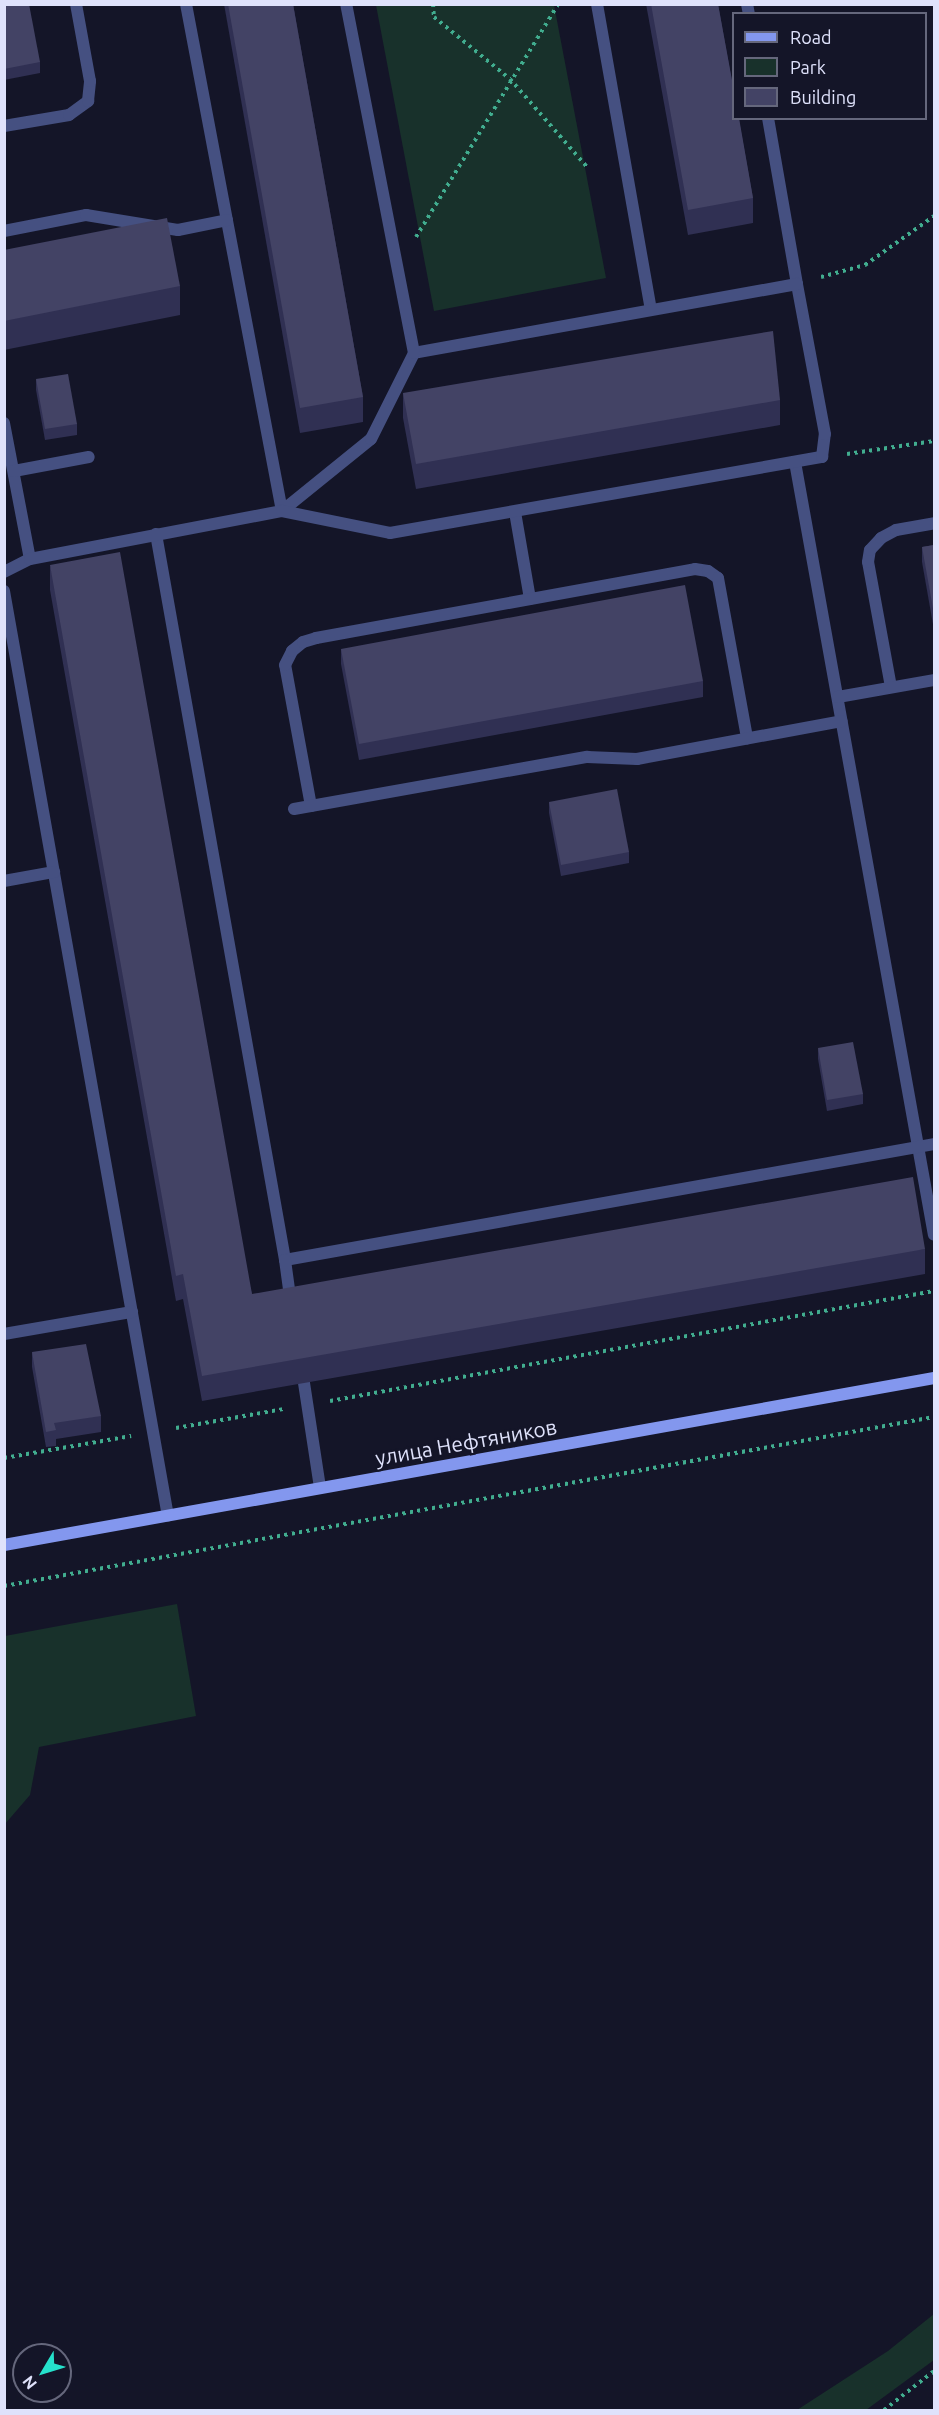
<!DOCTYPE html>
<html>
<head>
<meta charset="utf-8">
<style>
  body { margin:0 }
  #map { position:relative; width:939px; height:2415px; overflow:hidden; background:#141528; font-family:Ubuntu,sans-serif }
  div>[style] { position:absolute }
  .green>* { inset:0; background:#18312b }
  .path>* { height:4px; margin-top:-2px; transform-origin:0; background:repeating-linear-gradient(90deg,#41ad8f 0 3px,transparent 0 7.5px) }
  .lane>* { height:12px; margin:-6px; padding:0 6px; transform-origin:6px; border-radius:6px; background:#455081 }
  .secondary>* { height:12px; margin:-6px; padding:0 6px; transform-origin:6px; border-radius:6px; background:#8397ee }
  .wall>* { inset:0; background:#303053 }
  .building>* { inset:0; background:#434365 }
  span { translate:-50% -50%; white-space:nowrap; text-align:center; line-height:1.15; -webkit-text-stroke:4.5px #141528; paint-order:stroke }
  .street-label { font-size:21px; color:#dfe2fb }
  .frame { position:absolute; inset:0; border:6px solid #dfe2fb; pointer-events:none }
  .legend { position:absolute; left:732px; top:12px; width:195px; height:108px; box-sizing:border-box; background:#141528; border:2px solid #65677c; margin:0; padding:8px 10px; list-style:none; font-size:18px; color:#dfe2fb }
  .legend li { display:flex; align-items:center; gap:12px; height:30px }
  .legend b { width:30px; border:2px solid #65677c }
  .north { position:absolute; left:12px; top:2343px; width:60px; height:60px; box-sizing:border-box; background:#141528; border:2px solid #65677c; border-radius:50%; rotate:232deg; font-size:16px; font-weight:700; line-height:24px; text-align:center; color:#dfe2fb }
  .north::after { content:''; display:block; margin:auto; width:21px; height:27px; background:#25e1cb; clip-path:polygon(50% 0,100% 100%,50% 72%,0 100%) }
</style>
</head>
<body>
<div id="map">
  <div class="green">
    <div style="clip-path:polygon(376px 5px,554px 5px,606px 278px,434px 311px)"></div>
    <div style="clip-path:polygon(177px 1604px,196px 1716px,39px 1747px,30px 1795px,5px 1824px,5px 1636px)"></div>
    <div style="clip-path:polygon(934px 2314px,934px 2360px,866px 2410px,797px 2410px,888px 2351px)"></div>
  </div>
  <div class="path">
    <div style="left:433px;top:4px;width:13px;rotate:86deg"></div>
    <div style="left:434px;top:17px;width:98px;rotate:39.2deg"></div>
    <div style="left:510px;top:79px;width:118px;rotate:48.8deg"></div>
    <div style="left:416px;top:237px;width:273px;rotate:-58.6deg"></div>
    <div style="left:821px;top:277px;width:46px;rotate:-15.3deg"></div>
    <div style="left:865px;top:265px;width:85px;rotate:-35.4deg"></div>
    <div style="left:847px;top:454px;width:88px;rotate:-8.5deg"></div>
    <div style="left:330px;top:1401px;width:614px;rotate:-10.32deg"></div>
    <div style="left:176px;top:1428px;width:110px;rotate:-10deg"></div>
    <div style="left:4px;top:1458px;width:129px;rotate:-9.8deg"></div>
    <div style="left:4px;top:1586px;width:945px;rotate:-10.3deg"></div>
    <div style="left:884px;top:2410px;width:63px;rotate:-38deg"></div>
  </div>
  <div class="lane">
    <div style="left:186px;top:4px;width:516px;rotate:79.28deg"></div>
    <div style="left:282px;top:511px;width:114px;rotate:-39deg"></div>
    <div style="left:371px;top:439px;width:96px;rotate:-63.4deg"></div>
    <div style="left:597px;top:4px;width:310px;rotate:80deg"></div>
    <div style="left:747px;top:4px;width:10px;rotate:79deg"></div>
    <div style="left:768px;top:118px;width:169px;rotate:80.1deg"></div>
    <div style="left:4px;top:126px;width:66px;rotate:-9.6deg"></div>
    <div style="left:69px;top:115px;width:24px;rotate:-36deg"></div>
    <div style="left:88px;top:101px;width:20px;rotate:-84deg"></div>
    <div style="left:90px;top:81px;width:78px;rotate:-100.3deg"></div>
    <div style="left:4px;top:231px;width:84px;rotate:-11deg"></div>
    <div style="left:86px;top:215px;width:93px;rotate:9.3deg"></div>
    <div style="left:178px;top:230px;width:50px;rotate:-11.5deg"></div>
    <div style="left:4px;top:423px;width:138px;rotate:79.2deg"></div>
    <div style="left:795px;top:462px;width:785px;rotate:79.81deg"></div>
    <div style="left:14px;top:471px;width:76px;rotate:-10.6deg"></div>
    <div style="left:515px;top:512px;width:88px;rotate:80.2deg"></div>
    <div style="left:156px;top:534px;width:737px;rotate:79.92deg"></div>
    <div style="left:285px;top:1260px;width:659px;rotate:-10.13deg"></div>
    <div style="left:4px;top:572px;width:29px;rotate:-27deg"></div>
    <div style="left:30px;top:559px;width:257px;rotate:-10.8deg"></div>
    <div style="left:282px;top:511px;width:110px;rotate:11.5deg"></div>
    <div style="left:390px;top:533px;width:439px;rotate:-10deg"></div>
    <div style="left:822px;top:457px;width:23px;rotate:-83deg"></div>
    <div style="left:825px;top:434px;width:153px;rotate:-100.6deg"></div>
    <div style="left:797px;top:284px;width:389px;rotate:169.8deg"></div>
    <div style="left:414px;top:353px;width:356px;rotate:-101deg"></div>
    <div style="left:4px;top:591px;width:939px;rotate:79.95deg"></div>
    <div style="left:891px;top:687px;width:127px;rotate:-100.4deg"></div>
    <div style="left:868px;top:562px;width:12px;rotate:-81deg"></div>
    <div style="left:870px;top:550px;width:16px;rotate:-47deg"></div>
    <div style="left:881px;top:538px;width:17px;rotate:-28deg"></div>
    <div style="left:896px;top:530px;width:39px;rotate:-10deg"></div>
    <div style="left:838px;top:697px;width:97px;rotate:-10deg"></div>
    <div style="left:311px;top:806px;width:143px;rotate:-100.4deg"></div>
    <div style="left:285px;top:665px;width:16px;rotate:-63deg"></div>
    <div style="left:292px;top:651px;width:14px;rotate:-39deg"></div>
    <div style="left:303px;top:642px;width:14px;rotate:-17deg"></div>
    <div style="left:316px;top:638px;width:385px;rotate:-10.3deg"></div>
    <div style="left:695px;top:569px;width:13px;rotate:9deg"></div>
    <div style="left:708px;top:571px;width:12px;rotate:35deg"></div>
    <div style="left:718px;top:578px;width:163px;rotate:79.7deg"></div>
    <div style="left:294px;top:809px;width:298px;rotate:-10.1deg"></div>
    <div style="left:587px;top:757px;width:50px;rotate:2.3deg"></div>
    <div style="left:637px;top:759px;width:208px;rotate:-10.5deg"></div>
    <div style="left:4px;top:881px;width:51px;rotate:-10.2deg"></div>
    <div style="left:285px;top:1260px;width:44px;rotate:82.2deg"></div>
    <div style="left:4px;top:1334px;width:130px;rotate:-9.8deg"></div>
    <div style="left:304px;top:1383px;width:106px;rotate:81.3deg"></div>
  </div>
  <div class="secondary">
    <div style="left:4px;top:1545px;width:945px;rotate:-10.18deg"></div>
  </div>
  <div class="wall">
    <div style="clip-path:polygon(4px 4px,40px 62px,40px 73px,4px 80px)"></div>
    <div style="clip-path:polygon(224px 4px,293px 4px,363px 397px,363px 422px,300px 433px)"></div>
    <div style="clip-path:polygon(646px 4px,718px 4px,753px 198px,753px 223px,688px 235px)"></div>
    <div style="clip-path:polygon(4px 250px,180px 286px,180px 315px,4px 350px)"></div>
    <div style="clip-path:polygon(36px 379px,77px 424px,77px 435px,45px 440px,36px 390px)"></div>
    <div style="clip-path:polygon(403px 393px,780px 400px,780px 425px,416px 489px,403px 418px)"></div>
    <div style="clip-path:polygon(934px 545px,934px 630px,922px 562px,922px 547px)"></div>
    <div style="clip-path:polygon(50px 565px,252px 1294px,925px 1249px,925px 1274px,202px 1401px,183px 1299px,176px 1301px,50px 590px)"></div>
    <div style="clip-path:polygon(341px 649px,703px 681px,703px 697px,359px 760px,341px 664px)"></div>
    <div style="clip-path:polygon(549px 802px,629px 852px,629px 863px,561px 876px,549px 813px)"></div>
    <div style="clip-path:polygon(818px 1048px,863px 1094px,863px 1104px,827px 1111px,818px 1059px)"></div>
    <div style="clip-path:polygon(32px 1352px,101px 1416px,101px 1432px,56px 1439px,56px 1446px,46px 1447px,32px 1367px)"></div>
  </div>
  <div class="building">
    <div style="clip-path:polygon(4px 4px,29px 4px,40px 62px,4px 69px)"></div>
    <div style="clip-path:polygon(228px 4px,293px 4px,363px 397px,300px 408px)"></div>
    <div style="clip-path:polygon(651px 4px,718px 4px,734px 91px,734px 118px,739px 118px,753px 198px,688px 210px)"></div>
    <div style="clip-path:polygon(167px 218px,180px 286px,4px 321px,4px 250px)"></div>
    <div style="clip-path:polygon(773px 331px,780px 400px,416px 464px,403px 393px)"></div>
    <div style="clip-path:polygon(68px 374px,77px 424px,45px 429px,36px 379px)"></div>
    <div style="clip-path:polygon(934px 545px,934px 614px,922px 547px)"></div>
    <div style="clip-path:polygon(120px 552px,252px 1294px,913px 1177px,925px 1249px,202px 1376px,183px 1274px,176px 1276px,50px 565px)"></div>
    <div style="clip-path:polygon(685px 585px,703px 681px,359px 744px,341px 649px)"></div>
    <div style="clip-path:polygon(617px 789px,629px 852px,561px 865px,549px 802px)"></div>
    <div style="clip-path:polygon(853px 1042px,863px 1094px,827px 1100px,818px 1048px)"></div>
    <div style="clip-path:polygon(86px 1344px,101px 1416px,54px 1423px,56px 1430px,46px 1432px,32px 1352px)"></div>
  </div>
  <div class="street-label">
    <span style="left:466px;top:1442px;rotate:-10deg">улица Нефтяников</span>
  </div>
  <div class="frame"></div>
  <ul class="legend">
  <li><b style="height:8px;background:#8397ee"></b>Road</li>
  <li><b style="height:16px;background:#18312b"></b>Park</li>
  <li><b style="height:16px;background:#434365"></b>Building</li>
  </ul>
  <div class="north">N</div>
</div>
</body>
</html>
